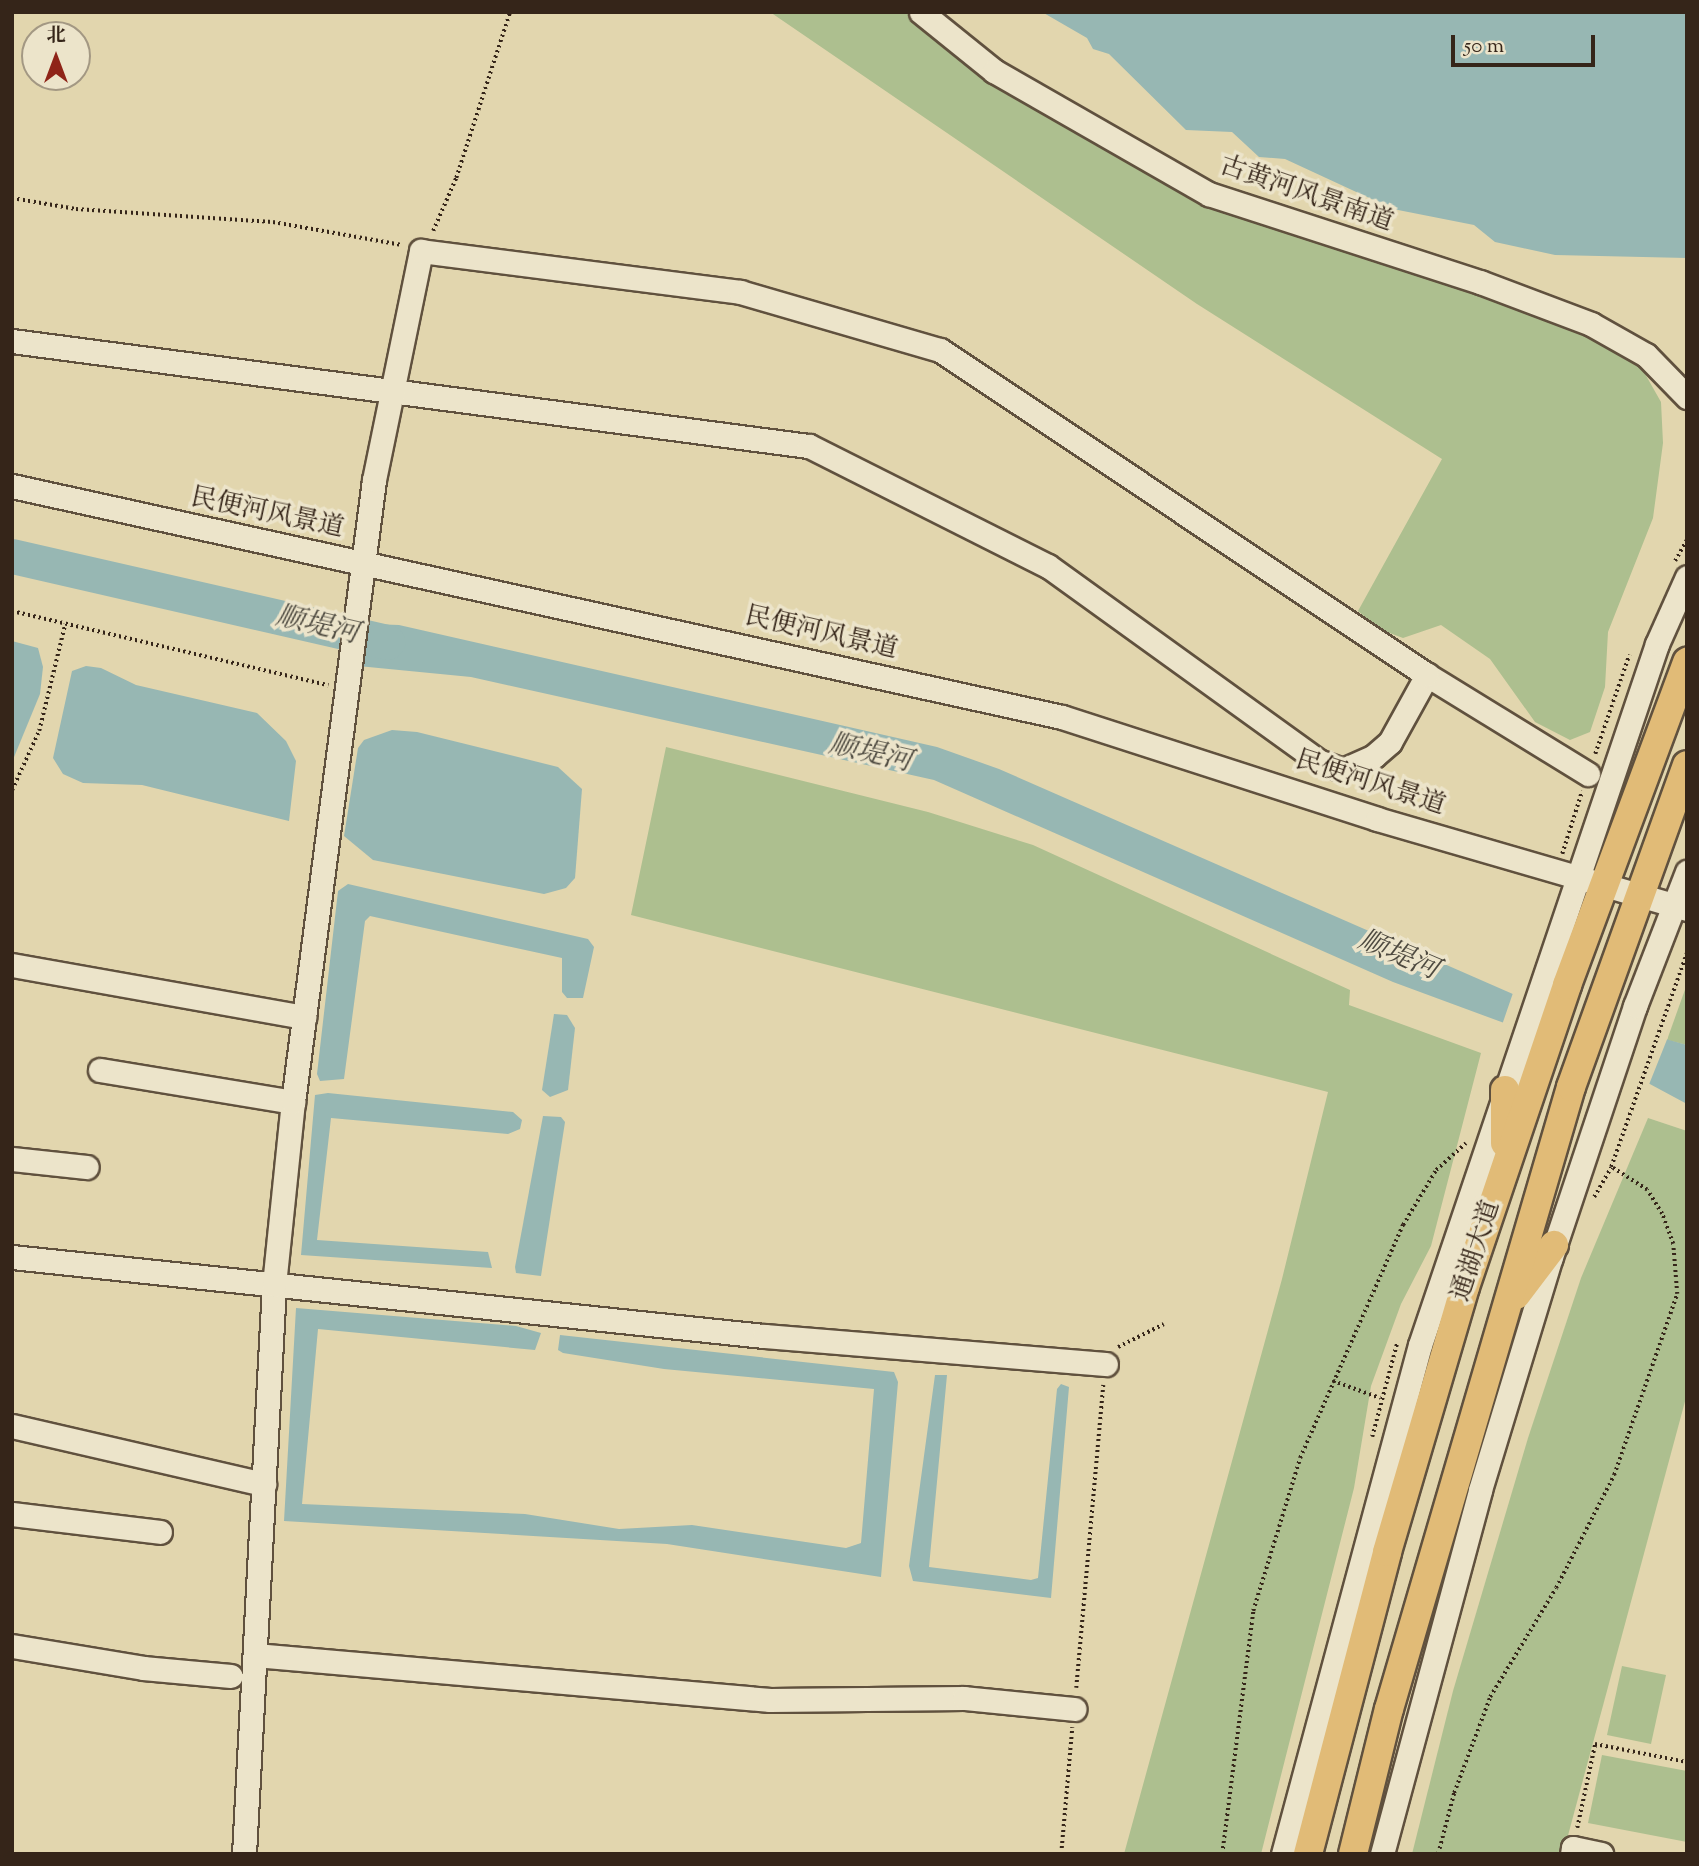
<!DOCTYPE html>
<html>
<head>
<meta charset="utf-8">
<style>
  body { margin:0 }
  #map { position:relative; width:1699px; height:1866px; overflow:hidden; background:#e2d6ae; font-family:"Sorts Mill Goudy","Noto Serif SC",serif }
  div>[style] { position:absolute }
  .green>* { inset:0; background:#adbf8f }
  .water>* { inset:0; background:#97b7b3 }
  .pier>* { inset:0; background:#e2d6ae }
  .river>* { height:35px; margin:-17.5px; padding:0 17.5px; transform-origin:17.5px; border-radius:17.5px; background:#97b7b3 }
  .path>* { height:3.5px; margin-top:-1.75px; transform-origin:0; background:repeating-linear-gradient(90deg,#352519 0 2px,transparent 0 5.5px) }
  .roads { filter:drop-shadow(2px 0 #60513e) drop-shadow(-2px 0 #60513e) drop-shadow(0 2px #60513e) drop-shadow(0 -2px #60513e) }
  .minor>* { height:23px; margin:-11.5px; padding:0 11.5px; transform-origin:11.5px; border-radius:11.5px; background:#ece4ca }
  .major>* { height:28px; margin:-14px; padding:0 14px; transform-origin:14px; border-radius:14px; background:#e1bb77 }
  span { translate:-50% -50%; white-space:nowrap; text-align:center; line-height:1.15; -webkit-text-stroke:7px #ece4ca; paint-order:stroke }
  .street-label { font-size:26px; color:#352519 }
  .water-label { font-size:28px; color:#4e4a40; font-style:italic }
  .frame { position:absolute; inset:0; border:14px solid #352519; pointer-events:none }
  .north { position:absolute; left:21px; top:21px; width:70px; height:70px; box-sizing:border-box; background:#ece4ca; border:2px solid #a39883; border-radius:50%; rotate:0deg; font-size:19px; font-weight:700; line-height:28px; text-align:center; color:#352519 }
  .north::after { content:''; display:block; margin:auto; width:24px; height:32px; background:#8f2418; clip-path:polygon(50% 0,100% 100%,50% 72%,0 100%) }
  .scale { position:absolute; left:1451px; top:35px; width:144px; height:32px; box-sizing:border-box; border:4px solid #352519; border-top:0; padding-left:9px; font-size:21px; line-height:24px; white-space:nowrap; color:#352519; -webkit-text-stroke:5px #ece4ca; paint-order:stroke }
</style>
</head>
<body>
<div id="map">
  <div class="green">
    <div style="clip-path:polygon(770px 12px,909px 12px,962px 56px,1224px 207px,1595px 335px,1640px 365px,1661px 402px,1663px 443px,1653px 518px,1608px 632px,1605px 687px,1590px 732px,1570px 740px,1535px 722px,1490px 659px,1441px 625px,1403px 638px,1379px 629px,1358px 611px,1442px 459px,1197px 304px)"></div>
    <div style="clip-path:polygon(666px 747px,928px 812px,1033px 845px,1350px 990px,1349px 1005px,1481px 1053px,1431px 1246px,1401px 1304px,1371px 1386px,1354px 1488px,1261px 1854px,1124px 1854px,1282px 1279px,1328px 1092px,631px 915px)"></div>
    <div style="clip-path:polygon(1687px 984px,1687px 1045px,1667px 1040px)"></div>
    <div style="clip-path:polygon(1648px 1118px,1687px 1131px,1687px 1394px,1563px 1854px,1412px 1854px,1453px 1691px,1528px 1438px,1581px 1278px)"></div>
    <div style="clip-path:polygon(1622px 1666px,1666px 1675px,1651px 1744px,1607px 1735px)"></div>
    <div style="clip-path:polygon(1602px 1755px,1687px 1771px,1687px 1842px,1588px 1823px)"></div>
  </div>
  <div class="water">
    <div style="clip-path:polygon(1042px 12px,1687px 12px,1687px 258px,1555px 255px,1495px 242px,1474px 225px,1393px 209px,1285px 159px,1259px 157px,1232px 132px,1186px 130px,1109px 54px,1093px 49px,1087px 38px)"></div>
    <div style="clip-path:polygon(372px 624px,399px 625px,937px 747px,999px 769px,1529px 1001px,1687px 1045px,1687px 1104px,1607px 1061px,1393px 982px,934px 780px,471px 677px,358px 666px,362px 627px)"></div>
    <div style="clip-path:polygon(12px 641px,38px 648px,43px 667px,40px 694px,12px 762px)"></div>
    <div style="clip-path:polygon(86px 666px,101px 668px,136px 685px,257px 713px,286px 741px,296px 761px,289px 821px,142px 785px,83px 783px,63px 774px,53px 758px,72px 671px)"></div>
    <div style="clip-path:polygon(392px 730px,417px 732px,558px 767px,582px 789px,575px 878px,566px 888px,544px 894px,373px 860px,344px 836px,358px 748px,364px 740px)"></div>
    <div style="clip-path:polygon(348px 884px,588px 939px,594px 947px,583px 998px,567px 998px,562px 992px,562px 958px,370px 916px,365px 921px,344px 1079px,320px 1081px,317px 1074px,338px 891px)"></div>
    <div style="clip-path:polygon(554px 1014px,567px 1015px,575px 1028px,568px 1090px,550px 1097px,542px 1090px)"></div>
    <div style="clip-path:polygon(328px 1093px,513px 1112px,522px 1120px,520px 1129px,508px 1134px,331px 1118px,317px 1240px,488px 1252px,492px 1268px,301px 1255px,315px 1095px)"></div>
    <div style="clip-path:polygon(543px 1116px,561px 1117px,565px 1122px,541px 1276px,516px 1273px,515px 1267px)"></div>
    <div style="clip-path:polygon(296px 1308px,516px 1326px,541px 1333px,535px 1350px,318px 1329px,302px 1504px,525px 1514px,619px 1529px,692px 1525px,846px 1548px,861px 1543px,874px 1389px,664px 1369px,563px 1353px,558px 1350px,560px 1335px,894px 1372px,898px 1382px,881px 1577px,667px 1544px,284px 1521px)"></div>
    <div style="clip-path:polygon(935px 1375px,947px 1375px,929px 1567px,1031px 1580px,1038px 1578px,1057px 1389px,1061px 1384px,1069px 1387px,1051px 1598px,913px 1581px,909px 1566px)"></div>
  </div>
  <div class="pier">
    <div style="clip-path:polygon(1514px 990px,1668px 1037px,1648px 1087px,1606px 1064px,1502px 1025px)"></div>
  </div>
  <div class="river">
    <div style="left:12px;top:556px;width:385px;rotate:12.9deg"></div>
  </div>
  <div class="path">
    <div style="left:12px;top:198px;width:65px;rotate:9.8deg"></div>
    <div style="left:76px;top:209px;width:197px;rotate:3.8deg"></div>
    <div style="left:273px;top:222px;width:131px;rotate:10.1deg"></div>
    <div style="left:433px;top:231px;width:58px;rotate:-66.5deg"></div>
    <div style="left:456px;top:178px;width:175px;rotate:-72deg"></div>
    <div style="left:1675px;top:561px;width:25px;rotate:-61deg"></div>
    <div style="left:12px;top:611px;width:325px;rotate:13.2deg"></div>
    <div style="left:1595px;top:754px;width:105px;rotate:-71deg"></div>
    <div style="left:12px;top:790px;width:65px;rotate:-65.4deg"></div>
    <div style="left:39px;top:731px;width:110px;rotate:-76.3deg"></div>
    <div style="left:1562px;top:854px;width:66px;rotate:-72.4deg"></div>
    <div style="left:1594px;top:1197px;width:34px;rotate:-60deg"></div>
    <div style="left:1611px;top:1167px;width:228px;rotate:-70.5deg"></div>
    <div style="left:1118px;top:1347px;width:51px;rotate:-26.6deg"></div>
    <div style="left:1333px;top:1381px;width:50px;rotate:19.9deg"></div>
    <div style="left:1372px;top:1437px;width:97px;rotate:-75.1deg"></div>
    <div style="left:1076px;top:1688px;width:304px;rotate:-84.9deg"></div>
    <div style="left:1577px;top:1828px;width:86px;rotate:-77.9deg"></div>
    <div style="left:1595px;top:1744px;width:94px;rotate:11.1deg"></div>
    <div style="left:1061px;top:1854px;width:127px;rotate:-85deg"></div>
    <div style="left:1222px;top:1854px;width:245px;rotate:-82.7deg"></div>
    <div style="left:1253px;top:1611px;width:160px;rotate:-72.9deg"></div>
    <div style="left:1300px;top:1458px;width:255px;rotate:-66.2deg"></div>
    <div style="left:1403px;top:1225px;width:64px;rotate:-59deg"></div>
    <div style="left:1436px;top:1170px;width:40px;rotate:-42deg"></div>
    <div style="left:1438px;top:1854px;width:63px;rotate:-75.3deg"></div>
    <div style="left:1454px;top:1793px;width:103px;rotate:-69.4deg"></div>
    <div style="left:1490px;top:1697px;width:127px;rotate:-58.8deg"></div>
    <div style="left:1556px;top:1588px;width:127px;rotate:-62.8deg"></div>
    <div style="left:1614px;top:1475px;width:192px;rotate:-70.8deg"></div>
    <div style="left:1677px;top:1294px;width:50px;rotate:-94.6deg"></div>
    <div style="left:1673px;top:1244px;width:32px;rotate:-110deg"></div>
    <div style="left:1662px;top:1214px;width:28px;rotate:-122deg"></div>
    <div style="left:1647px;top:1190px;width:43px;rotate:-147.4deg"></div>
  </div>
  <div class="roads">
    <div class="minor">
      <div style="left:921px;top:12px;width:94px;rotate:38.9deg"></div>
      <div style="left:994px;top:71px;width:248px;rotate:29.8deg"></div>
      <div style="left:1209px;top:194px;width:285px;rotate:18deg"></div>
      <div style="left:1480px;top:282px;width:119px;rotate:20.7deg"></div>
      <div style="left:1591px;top:324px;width:63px;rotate:29.4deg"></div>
      <div style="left:1646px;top:355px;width:59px;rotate:45.7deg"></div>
      <div style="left:12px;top:341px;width:804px;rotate:7.51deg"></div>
      <div style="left:809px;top:446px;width:267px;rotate:26.7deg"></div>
      <div style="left:1048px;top:566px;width:333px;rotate:35.8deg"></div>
      <div style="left:1318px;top:761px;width:27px;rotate:20deg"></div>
      <div style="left:1343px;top:770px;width:34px;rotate:-24deg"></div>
      <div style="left:1374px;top:756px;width:21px;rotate:-41deg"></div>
      <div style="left:1390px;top:742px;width:77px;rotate:-61.1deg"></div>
      <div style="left:1427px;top:675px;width:189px;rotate:31.6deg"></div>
      <div style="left:12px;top:486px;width:1075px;rotate:12.41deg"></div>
      <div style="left:1062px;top:717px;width:331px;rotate:17.9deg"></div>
      <div style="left:1377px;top:819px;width:323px;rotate:16.2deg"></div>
      <div style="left:12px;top:965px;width:297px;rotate:10.1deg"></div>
      <div style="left:100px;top:1070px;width:196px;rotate:9.4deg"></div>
      <div style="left:12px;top:1159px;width:75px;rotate:6.1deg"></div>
      <div style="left:12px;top:1257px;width:756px;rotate:6deg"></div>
      <div style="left:764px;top:1336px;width:343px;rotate:4.7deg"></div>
      <div style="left:12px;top:1426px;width:259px;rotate:13deg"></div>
      <div style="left:12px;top:1514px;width:149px;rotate:6.9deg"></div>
      <div style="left:12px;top:1646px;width:133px;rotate:9.5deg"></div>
      <div style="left:143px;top:1668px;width:88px;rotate:5.2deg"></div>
      <div style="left:255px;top:1655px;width:517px;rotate:4.99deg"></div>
      <div style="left:770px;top:1700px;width:194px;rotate:-0.6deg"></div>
      <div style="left:964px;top:1698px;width:111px;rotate:5.7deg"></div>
      <div style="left:244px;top:1854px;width:570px;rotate:-86.98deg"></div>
      <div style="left:274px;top:1285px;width:184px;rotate:-84.1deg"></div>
      <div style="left:293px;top:1102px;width:627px;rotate:-82.58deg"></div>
      <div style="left:374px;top:480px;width:234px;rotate:-78.4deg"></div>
      <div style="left:421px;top:251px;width:322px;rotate:7.3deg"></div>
      <div style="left:740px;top:292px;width:208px;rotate:16.2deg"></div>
      <div style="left:940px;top:350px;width:585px;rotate:33.72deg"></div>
      <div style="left:1283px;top:1854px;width:527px;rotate:-74.94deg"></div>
      <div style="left:1420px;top:1345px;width:740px;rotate:-71.32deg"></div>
      <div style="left:1657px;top:644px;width:73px;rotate:-65.9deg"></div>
      <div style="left:1382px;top:1854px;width:377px;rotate:-74.9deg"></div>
      <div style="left:1480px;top:1490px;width:244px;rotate:-73.1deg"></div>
      <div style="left:1551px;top:1257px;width:265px;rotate:-71.5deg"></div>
      <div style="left:1635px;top:1006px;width:144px;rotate:-68.8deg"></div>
      <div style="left:1572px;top:1854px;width:6px;rotate:-81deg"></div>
      <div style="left:1573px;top:1848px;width:29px;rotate:12deg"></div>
    </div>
    <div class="major">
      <div style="left:1505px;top:1090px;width:53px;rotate:90deg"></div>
      <div style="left:1516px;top:1295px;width:63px;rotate:-52.8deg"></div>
      <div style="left:1308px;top:1854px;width:312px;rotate:-75.3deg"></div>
      <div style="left:1387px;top:1552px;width:276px;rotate:-73.6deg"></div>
      <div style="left:1465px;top:1287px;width:319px;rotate:-71.3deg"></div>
      <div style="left:1567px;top:985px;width:345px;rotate:-69.6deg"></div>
      <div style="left:1353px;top:1854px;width:149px;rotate:-76.1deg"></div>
      <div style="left:1389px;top:1709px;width:648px;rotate:-73.69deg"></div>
      <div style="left:1571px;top:1087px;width:342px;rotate:-70.2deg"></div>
    </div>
  </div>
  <div class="street-label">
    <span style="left:1306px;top:195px;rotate:19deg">古黄河风景南道</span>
    <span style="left:267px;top:514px;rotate:12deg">民便河风景道</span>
    <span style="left:821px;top:634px;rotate:13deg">民便河风景道</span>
    <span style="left:1370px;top:784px;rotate:18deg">民便河风景道</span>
    <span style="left:1477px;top:1251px;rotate:-72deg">通湖大道</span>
  </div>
  <div class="water-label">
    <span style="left:317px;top:626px;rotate:13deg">顺堤河</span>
    <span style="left:870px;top:754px;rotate:13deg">顺堤河</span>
    <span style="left:1398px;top:956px;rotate:23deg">顺堤河</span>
  </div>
  <div class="frame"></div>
  <div class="north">北</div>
  <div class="scale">50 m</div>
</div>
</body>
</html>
